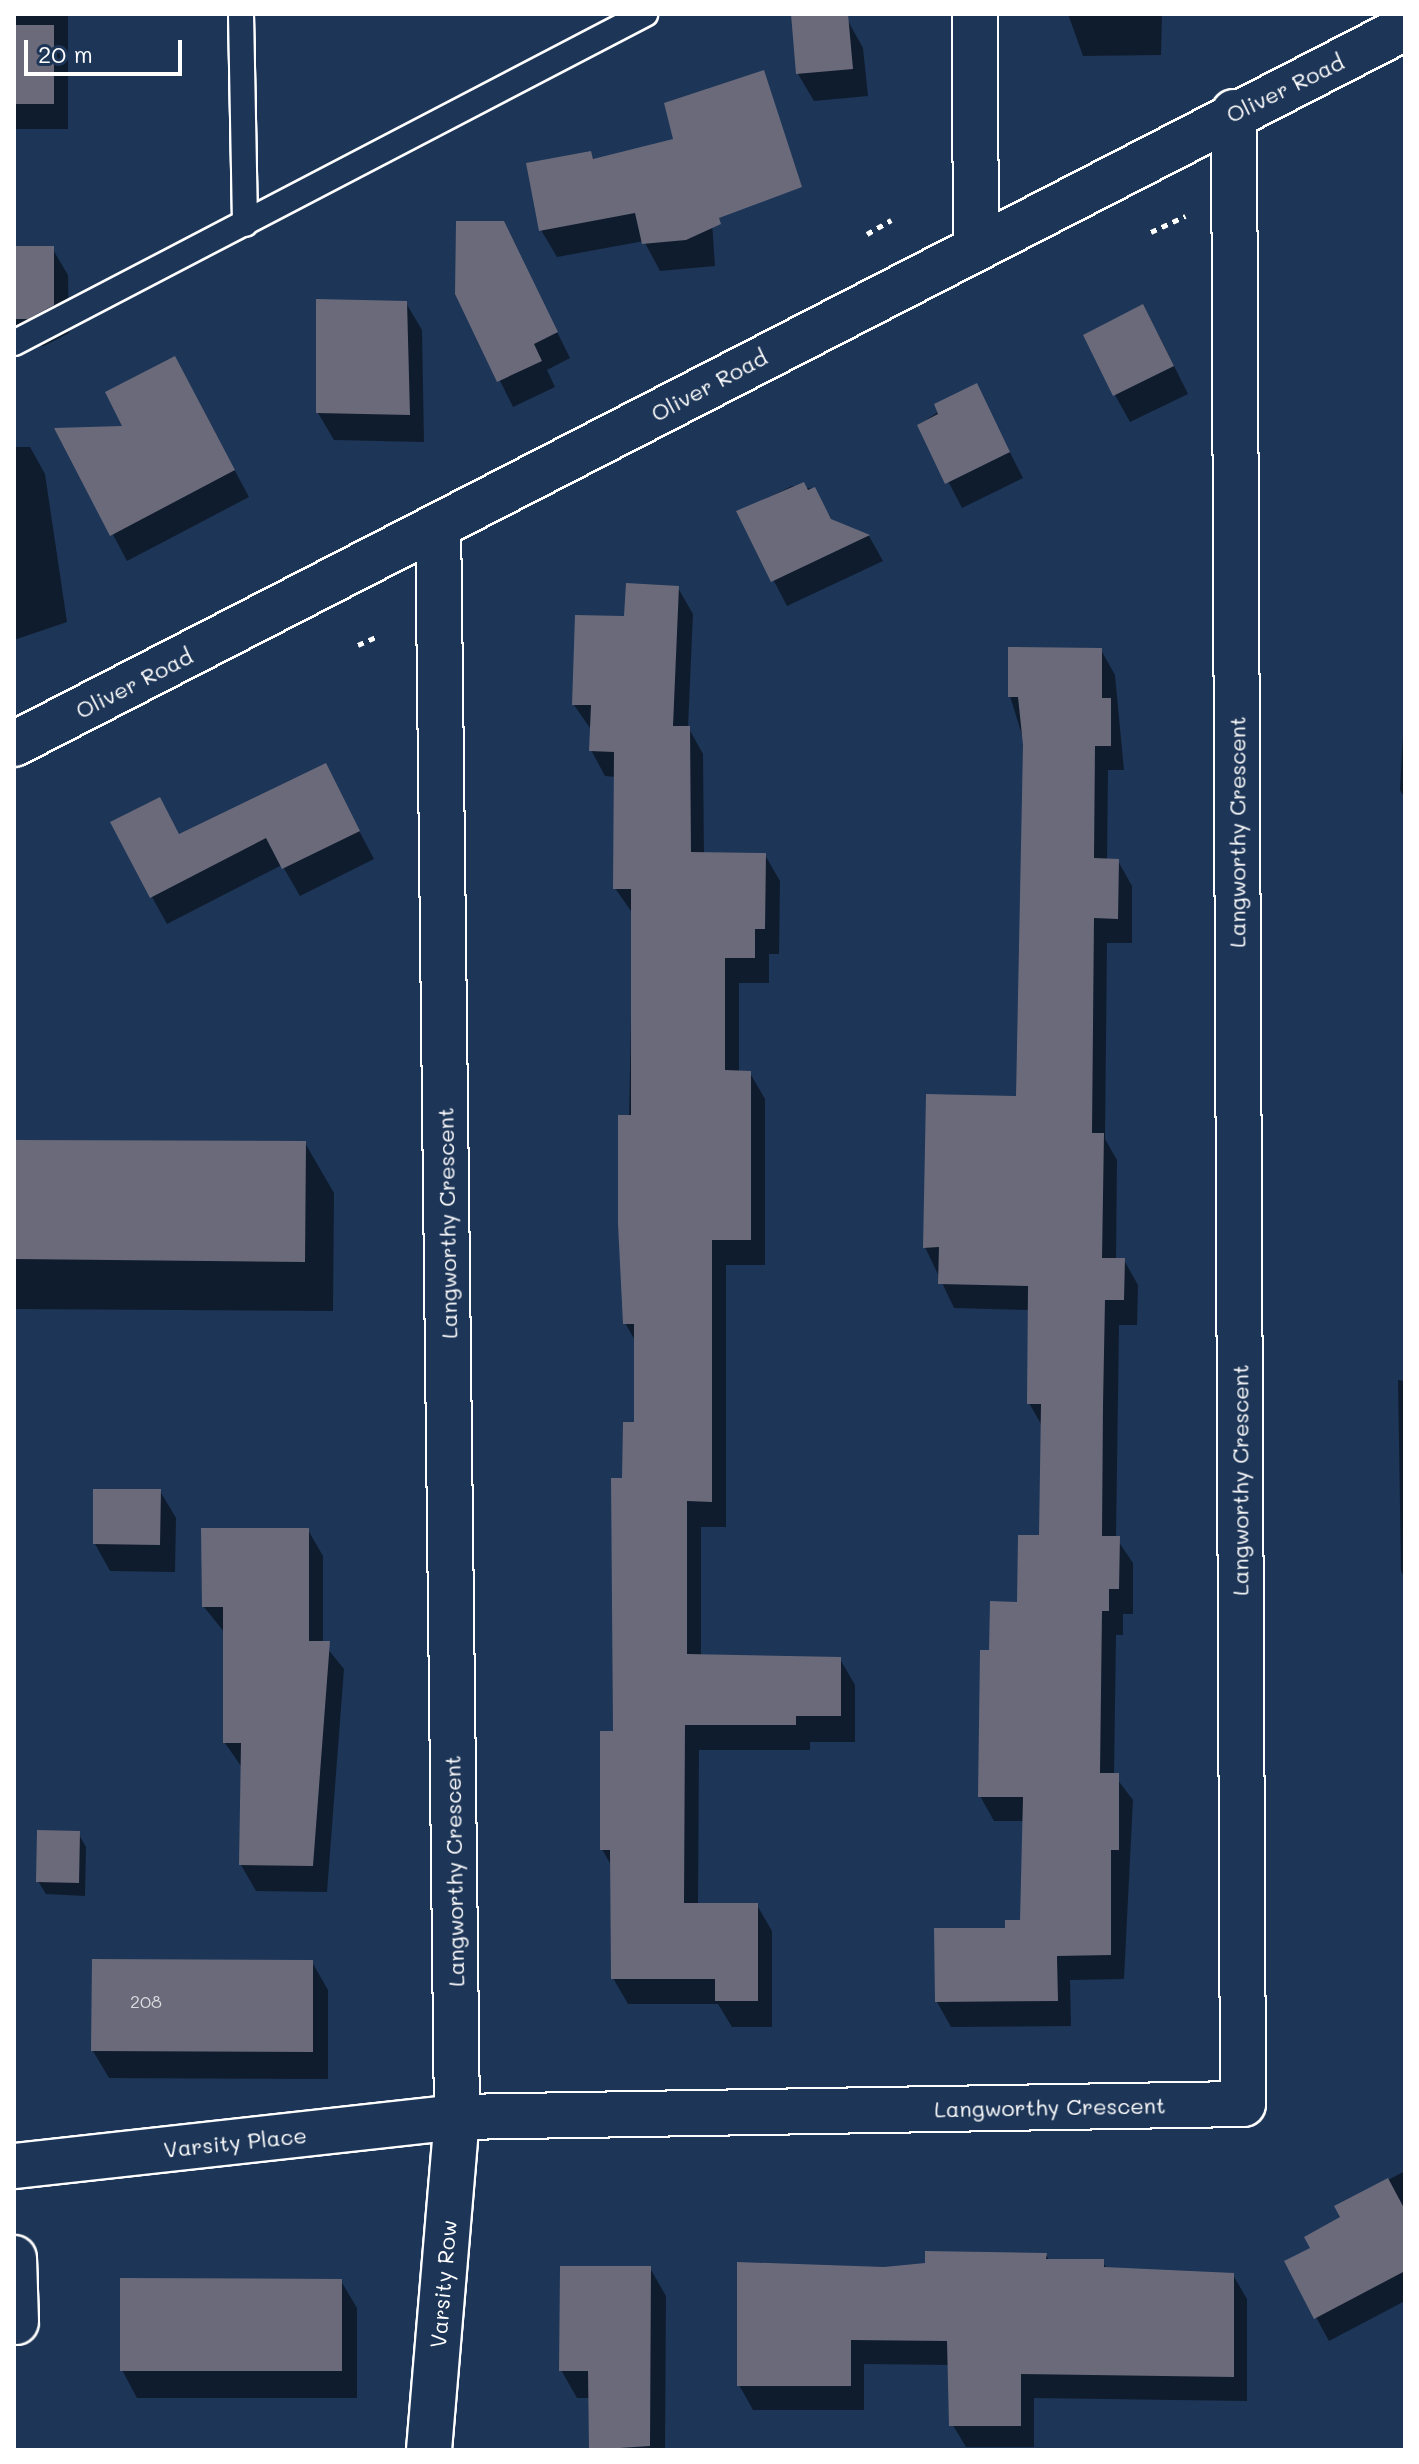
<!DOCTYPE html>
<html>
<head>
<meta charset="utf-8">
<style>
  body { margin:0 }
  #map { position:relative; width:1419px; height:2464px; overflow:hidden; background:#1d3557; font-family:Mali,sans-serif }
  div>[style] { position:absolute }
  .shadow>* { inset:0; background:#0007 }
  .building>* { inset:0; background:#6a6a7a }
  .path>* { height:5px; margin-top:-2.5px; transform-origin:0; background:repeating-linear-gradient(90deg,#fff 0 6px,transparent 0 12px) }
  .roads { filter:drop-shadow(2px 0 #fff) drop-shadow(-2px 0 #fff) drop-shadow(0 2px #fff) drop-shadow(0 -2px #fff) }
  .service>* { height:24px; margin:-12px; padding:0 12px; transform-origin:12px; border-radius:12px; background:#1d3557 }
  .minor>* { height:44px; margin:-22px; padding:0 22px; transform-origin:22px; border-radius:22px; background:#1d3557 }
  .secondary>* { height:44px; margin:-22px; padding:0 22px; transform-origin:22px; border-radius:22px; background:#1d3557 }
  span { translate:-50% -50%; white-space:nowrap; text-align:center; line-height:1.15; -webkit-text-stroke:7px #1d3557; paint-order:stroke }
  .number-label { font-size:18px; color:#dadade }
  .number-label span { -webkit-text-stroke-width:0 }
  .street-label { font-size:22px; color:#fff }
  .frame { position:absolute; inset:0; border:16px solid #fff; pointer-events:none }
  .scale { position:absolute; left:24px; top:40px; width:158px; height:36px; box-sizing:border-box; border:4px solid #fff; border-top:0; padding-left:10px; font-size:24px; line-height:28px; white-space:nowrap; color:#fff; -webkit-text-stroke:6px #1d3557; paint-order:stroke }
</style>
</head>
<body>
<div id="map">
  <div class="shadow">
    <div style="clip-path:polygon(14px 14px,68px 14px,68px 129px,14px 129px)"></div>
    <div style="clip-path:polygon(1068px 14px,1162px 14px,1161px 55px,1083px 56px)"></div>
    <div style="clip-path:polygon(848px 21px,863px 48px,868px 96px,814px 101px,798px 74px)"></div>
    <div style="clip-path:polygon(590px 153px,595px 161px,708px 164px,715px 266px,660px 271px,644px 241px,557px 257px,541px 230px)"></div>
    <div style="clip-path:polygon(503px 223px,570px 358px,547px 370px,555px 387px,513px 407px,457px 293px)"></div>
    <div style="clip-path:polygon(14px 248px,52px 248px,68px 275px,69px 333px,44px 346px,14px 346px)"></div>
    <div style="clip-path:polygon(406px 303px,422px 330px,424px 442px,334px 440px,318px 413px)"></div>
    <div style="clip-path:polygon(1158px 334px,1188px 394px,1130px 422px,1115px 395px)"></div>
    <div style="clip-path:polygon(189px 385px,249px 497px,127px 561px,57px 429px,126px 428px)"></div>
    <div style="clip-path:polygon(976px 386px,1023px 478px,962px 508px,919px 425px)"></div>
    <div style="clip-path:polygon(14px 447px,30px 447px,45px 474px,67px 622px,14px 640px)"></div>
    <div style="clip-path:polygon(792px 486px,814px 489px,833px 522px,869px 536px,883px 561px,787px 606px,738px 512px)"></div>
    <div style="clip-path:polygon(678px 588px,693px 614px,688px 727px,703px 754px,704px 854px,765px 855px,780px 881px,779px 954px,769px 954px,769px 983px,739px 983px,739px 1073px,750px 1073px,765px 1099px,765px 1265px,726px 1265px,726px 1527px,701px 1527px,701px 1656px,840px 1659px,855px 1685px,855px 1742px,810px 1742px,810px 1750px,699px 1750px,698px 1905px,757px 1905px,772px 1931px,772px 2027px,732px 2027px,718px 2004px,628px 2004px,613px 1978px,612px 1867px,602px 1849px,615px 1733px,624px 1480px,636px 1425px,636px 1342px,625px 1323px,633px 914px,615px 888px,616px 777px,605px 776px,591px 750px,592px 731px,574px 705px,626px 618px)"></div>
    <div style="clip-path:polygon(1101px 650px,1115px 675px,1124px 770px,1108px 770px,1107px 860px,1118px 861px,1132px 886px,1132px 943px,1107px 943px,1105px 1139px,1117px 1160px,1116px 1260px,1124px 1260px,1138px 1285px,1137px 1325px,1119px 1325px,1116px 1538px,1133px 1563px,1133px 1614px,1123px 1614px,1123px 1635px,1116px 1635px,1114px 1775px,1133px 1800px,1124px 1979px,1070px 1980px,1071px 2026px,951px 2027px,937px 2002px,1022px 1922px,1024px 1821px,994px 1821px,980px 1796px,991px 1652px,1019px 1604px,1040px 1537px,1042px 1426px,1029px 1403px,1030px 1310px,954px 1308px,925px 1247px,1018px 1099px,1025px 745px,1010px 696px)"></div>
    <div style="clip-path:polygon(1405px 697px,1405px 799px,1400px 790px)"></div>
    <div style="clip-path:polygon(338px 791px,374px 859px,300px 896px,282px 865px,167px 924px,152px 897px,180px 836px)"></div>
    <div style="clip-path:polygon(14px 1142px,305px 1143px,334px 1193px,333px 1311px,14px 1309px)"></div>
    <div style="clip-path:polygon(1398px 1380px,1405px 1381px,1405px 1579px,1401px 1571px)"></div>
    <div style="clip-path:polygon(160px 1491px,176px 1518px,175px 1572px,110px 1571px,95px 1544px)"></div>
    <div style="clip-path:polygon(308px 1530px,323px 1556px,323px 1643px,344px 1669px,327px 1892px,256px 1891px,241px 1865px,243px 1769px,225px 1743px,225px 1633px,204px 1607px)"></div>
    <div style="clip-path:polygon(78px 1833px,86px 1847px,85px 1896px,46px 1894px,38px 1881px)"></div>
    <div style="clip-path:polygon(312px 1962px,328px 1990px,328px 2079px,109px 2078px,93px 2051px)"></div>
    <div style="clip-path:polygon(1405px 2171px,1405px 2301px,1329px 2341px,1286px 2262px,1313px 2249px,1343px 2218px,1337px 2207px)"></div>
    <div style="clip-path:polygon(1046px 2255px,1050px 2261px,1102px 2261px,1107px 2269px,1233px 2275px,1247px 2299px,1247px 2401px,1034px 2398px,1034px 2447px,966px 2447px,951px 2422px,950px 2365px,864px 2364px,864px 2410px,753px 2410px,739px 2385px,884px 2269px)"></div>
    <div style="clip-path:polygon(650px 2268px,666px 2296px,665px 2450px,548px 2450px,591px 2449px,590px 2398px,577px 2398px,561px 2370px)"></div>
    <div style="clip-path:polygon(341px 2281px,357px 2308px,357px 2398px,137px 2398px,122px 2370px)"></div>
  </div>
  <div class="building">
    <div style="clip-path:polygon(791px 14px,848px 14px,853px 69px,796px 74px)"></div>
    <div style="clip-path:polygon(14px 25px,54px 25px,54px 104px,14px 104px)"></div>
    <div style="clip-path:polygon(764px 70px,802px 187px,719px 218px,721px 224px,686px 240px,642px 244px,635px 213px,539px 231px,526px 163px,591px 151px,593px 159px,673px 139px,664px 103px)"></div>
    <div style="clip-path:polygon(456px 221px,504px 221px,558px 332px,534px 344px,542px 361px,497px 382px,455px 294px)"></div>
    <div style="clip-path:polygon(14px 246px,54px 246px,54px 305px,28px 319px,14px 319px)"></div>
    <div style="clip-path:polygon(316px 299px,407px 301px,410px 415px,316px 413px)"></div>
    <div style="clip-path:polygon(1143px 304px,1174px 366px,1113px 396px,1083px 335px)"></div>
    <div style="clip-path:polygon(175px 356px,235px 470px,110px 536px,54px 428px,122px 426px,105px 392px)"></div>
    <div style="clip-path:polygon(977px 383px,1010px 452px,945px 484px,917px 425px,938px 414px,934px 404px)"></div>
    <div style="clip-path:polygon(804px 482px,808px 490px,815px 487px,831px 519px,870px 535px,771px 582px,736px 511px)"></div>
    <div style="clip-path:polygon(626px 583px,679px 586px,673px 726px,690px 726px,691px 852px,766px 853px,765px 929px,755px 929px,755px 958px,725px 958px,725px 1070px,751px 1071px,751px 1240px,712px 1240px,712px 1502px,687px 1501px,687px 1654px,841px 1657px,841px 1716px,796px 1716px,796px 1725px,685px 1725px,684px 1903px,758px 1903px,758px 2001px,715px 2001px,715px 1979px,611px 1979px,610px 1850px,600px 1850px,600px 1731px,613px 1731px,611px 1478px,622px 1478px,623px 1422px,634px 1422px,634px 1324px,623px 1324px,618px 1224px,618px 1115px,631px 1115px,631px 889px,613px 889px,614px 752px,589px 751px,591px 705px,572px 705px,575px 615px,624px 616px)"></div>
    <div style="clip-path:polygon(1008px 647px,1102px 648px,1102px 698px,1111px 698px,1111px 746px,1095px 746px,1094px 858px,1119px 859px,1118px 919px,1094px 918px,1092px 1133px,1104px 1133px,1102px 1258px,1125px 1258px,1124px 1300px,1105px 1300px,1103px 1405px,1102px 1536px,1120px 1536px,1119px 1589px,1109px 1589px,1109px 1611px,1102px 1611px,1100px 1773px,1119px 1773px,1119px 1850px,1111px 1850px,1111px 1955px,1057px 1956px,1058px 2001px,935px 2002px,934px 1928px,1005px 1928px,1005px 1920px,1020px 1920px,1023px 1797px,978px 1797px,980px 1650px,989px 1650px,990px 1601px,1017px 1602px,1018px 1535px,1039px 1535px,1041px 1404px,1027px 1404px,1028px 1286px,938px 1284px,939px 1247px,923px 1248px,926px 1094px,1016px 1096px,1023px 745px,1018px 697px,1008px 697px)"></div>
    <div style="clip-path:polygon(326px 763px,360px 831px,282px 869px,266px 838px,150px 898px,110px 822px,160px 797px,179px 834px)"></div>
    <div style="clip-path:polygon(14px 1140px,306px 1141px,305px 1262px,14px 1259px)"></div>
    <div style="clip-path:polygon(93px 1489px,161px 1489px,160px 1545px,93px 1544px)"></div>
    <div style="clip-path:polygon(201px 1528px,309px 1528px,309px 1641px,330px 1641px,313px 1866px,239px 1865px,241px 1743px,223px 1743px,223px 1607px,202px 1607px)"></div>
    <div style="clip-path:polygon(37px 1830px,80px 1831px,79px 1883px,36px 1882px)"></div>
    <div style="clip-path:polygon(92px 1959px,313px 1960px,313px 2052px,91px 2051px)"></div>
    <div style="clip-path:polygon(1388px 2178px,1405px 2210px,1405px 2271px,1314px 2319px,1284px 2261px,1310px 2248px,1304px 2237px,1340px 2217px,1334px 2206px)"></div>
    <div style="clip-path:polygon(925px 2251px,1047px 2253px,1046px 2259px,1104px 2259px,1104px 2267px,1234px 2273px,1234px 2377px,1021px 2374px,1021px 2426px,949px 2426px,947px 2341px,851px 2340px,851px 2386px,737px 2386px,737px 2262px,884px 2267px,925px 2263px)"></div>
    <div style="clip-path:polygon(560px 2266px,651px 2266px,650px 2446px,589px 2450px,588px 2371px,559px 2371px)"></div>
    <div style="clip-path:polygon(120px 2278px,342px 2279px,342px 2371px,120px 2371px)"></div>
  </div>
  <div class="path">
    <div style="left:1151px;top:232px;width:38px;rotate:-25deg"></div>
    <div style="left:867px;top:234px;width:28px;rotate:-30deg"></div>
    <div style="left:358px;top:645px;width:22px;rotate:-24deg"></div>
  </div>
  <div class="roads">
    <div class="service">
      <div style="left:241px;top:14px;width:210px;rotate:88.9deg"></div>
      <div style="left:14px;top:343px;width:712px;rotate:-27.54deg"></div>
    </div>
    <div class="minor">
      <div style="left:975px;top:14px;width:232px;rotate:89.8deg"></div>
      <div style="left:14px;top:2166px;width:446px;rotate:-6.3deg"></div>
      <div style="left:457px;top:2117px;width:786px;rotate:-0.95deg"></div>
      <div style="left:1243px;top:2104px;width:1992px;rotate:-90.26deg"></div>
      <div style="left:14px;top:2258px;width:64px;rotate:88.2deg"></div>
      <div style="left:429px;top:2450px;width:334px;rotate:-85.2deg"></div>
      <div style="left:457px;top:2117px;width:1590px;rotate:-90.68deg"></div>
    </div>
    <div class="secondary">
      <div style="left:14px;top:744px;width:1564px;rotate:-27.24deg"></div>
    </div>
  </div>
  <div class="number-label">
    <span style="left:146px;top:2001px">208</span>
  </div>
  <div class="street-label">
    <span style="left:1285px;top:88px;rotate:-26deg">Oliver Road</span>
    <span style="left:709px;top:385px;rotate:-28deg">Oliver Road</span>
    <span style="left:134px;top:683px;rotate:-27deg">Oliver Road</span>
    <span style="left:1237px;top:832px;rotate:-90deg">Langworthy Crescent</span>
    <span style="left:447px;top:1223px;rotate:-91deg">Langworthy Crescent</span>
    <span style="left:1240px;top:1480px;rotate:-90deg">Langworthy Crescent</span>
    <span style="left:454px;top:1871px;rotate:-91deg">Langworthy Crescent</span>
    <span style="left:1050px;top:2107px;rotate:-1deg">Langworthy Crescent</span>
    <span style="left:235px;top:2142px;rotate:-6deg">Varsity Place</span>
    <span style="left:443px;top:2284px;rotate:-85deg">Varsity Row</span>
  </div>
  <div class="frame"></div>
  <div class="scale">20 m</div>
</div>
</body>
</html>
